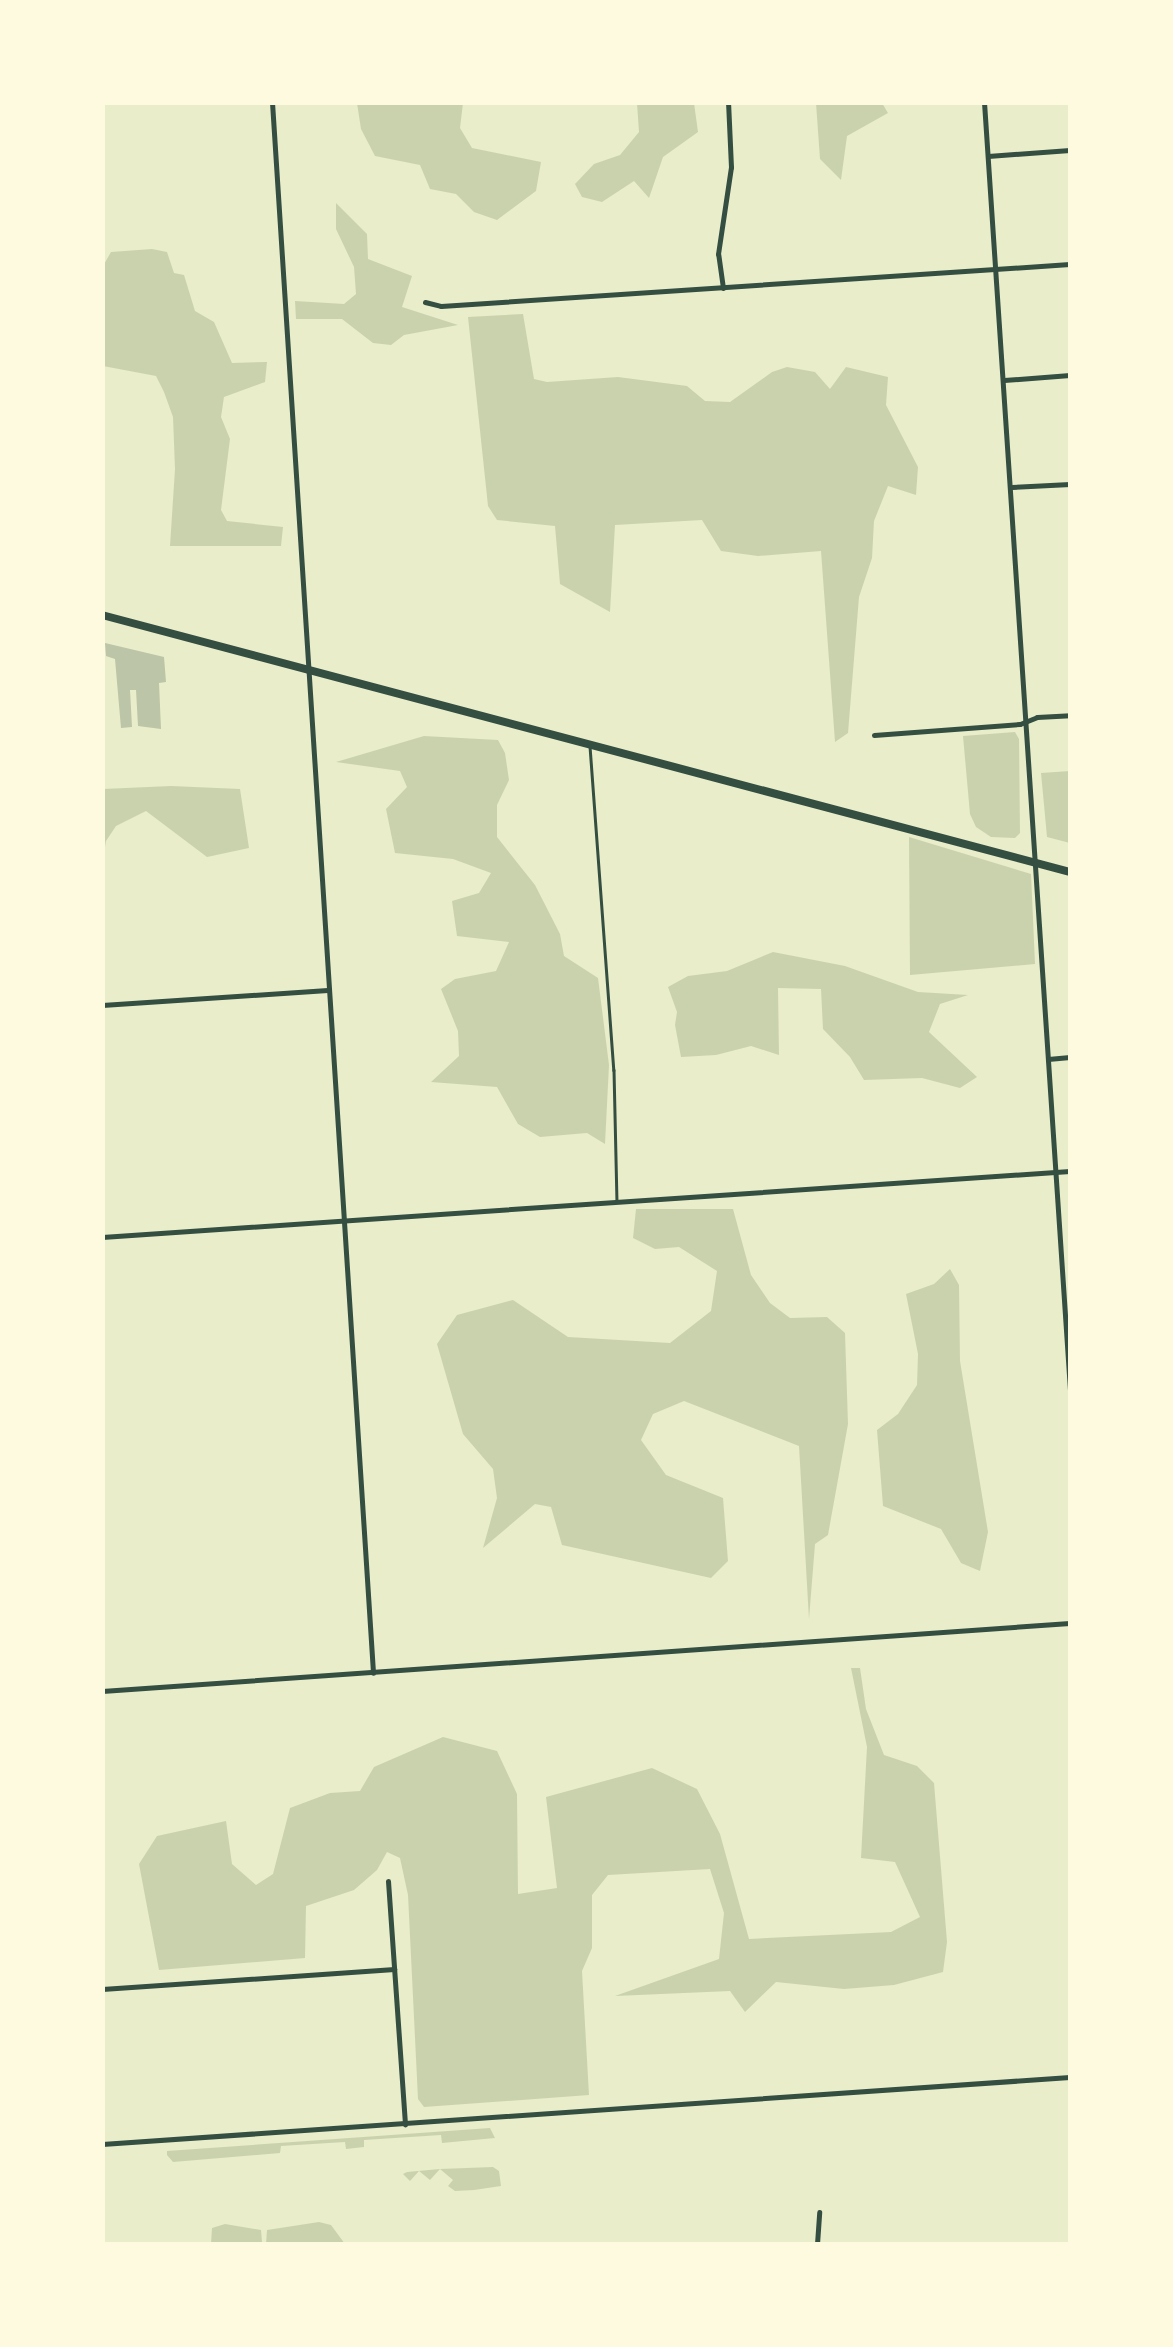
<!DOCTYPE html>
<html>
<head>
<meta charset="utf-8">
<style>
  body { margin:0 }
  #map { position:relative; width:1173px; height:2347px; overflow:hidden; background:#e9edc9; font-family:"Noto Serif",serif }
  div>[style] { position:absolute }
  .green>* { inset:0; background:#cad2ad }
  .building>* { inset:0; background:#bcc5a7 }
  .service>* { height:2.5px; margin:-1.25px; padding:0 1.25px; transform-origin:1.25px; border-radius:1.25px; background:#344e41 }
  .minor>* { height:5px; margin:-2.5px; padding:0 2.5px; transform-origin:2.5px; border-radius:2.5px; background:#344e41 }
  .primary>* { height:8px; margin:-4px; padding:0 4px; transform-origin:4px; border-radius:4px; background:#344e41 }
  span { translate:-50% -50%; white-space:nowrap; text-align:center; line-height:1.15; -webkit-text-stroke:8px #fefae0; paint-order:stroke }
  .frame { position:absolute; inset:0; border:105px solid #fefae0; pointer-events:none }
</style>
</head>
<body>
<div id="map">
  <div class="green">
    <div style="clip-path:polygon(357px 103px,463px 103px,460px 128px,472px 148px,541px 162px,536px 191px,497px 220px,474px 212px,456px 194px,430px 189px,420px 165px,375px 156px,361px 129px)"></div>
    <div style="clip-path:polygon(637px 103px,694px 103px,698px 132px,663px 157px,649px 198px,634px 181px,602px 202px,582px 197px,575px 184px,594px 164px,620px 155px,639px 132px)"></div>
    <div style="clip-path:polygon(816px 103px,882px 103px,888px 113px,847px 136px,841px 180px,820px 159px)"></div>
    <div style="clip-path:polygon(336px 203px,367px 234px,368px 259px,412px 276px,402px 307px,458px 325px,404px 335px,391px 345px,373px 343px,342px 319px,296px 319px,295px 301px,344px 304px,356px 294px,354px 267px,336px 229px)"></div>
    <div style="clip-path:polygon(152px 249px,167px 252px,174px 273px,184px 275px,195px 311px,214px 322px,232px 363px,267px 362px,265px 382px,224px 397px,221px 417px,230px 439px,221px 510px,227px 521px,283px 527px,281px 546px,170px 546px,175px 469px,173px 417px,164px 392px,156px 376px,103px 366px,103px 266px,111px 252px)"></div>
    <div style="clip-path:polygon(523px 314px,534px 379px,547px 382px,618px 377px,687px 386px,705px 401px,730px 402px,772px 372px,787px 367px,815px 372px,830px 389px,846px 367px,888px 377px,886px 405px,918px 467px,916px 495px,888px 486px,874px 521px,872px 558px,859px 597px,848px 733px,835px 742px,821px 551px,758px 556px,721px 551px,702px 520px,615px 525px,610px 612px,560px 584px,555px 526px,497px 520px,488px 506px,468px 317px)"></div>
    <div style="clip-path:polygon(1015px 732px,1019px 739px,1020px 833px,1015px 838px,991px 837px,976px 827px,970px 814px,963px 736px)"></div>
    <div style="clip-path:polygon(424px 736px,498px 740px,505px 753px,509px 780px,497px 805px,497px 837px,535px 885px,560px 934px,564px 956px,598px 978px,609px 1065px,605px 1144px,587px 1133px,540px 1137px,518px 1124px,497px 1087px,431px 1082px,459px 1056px,458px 1031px,441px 989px,455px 979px,496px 971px,509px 942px,457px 936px,452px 901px,479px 893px,491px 873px,453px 859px,395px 853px,386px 809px,407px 787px,400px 771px,336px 762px)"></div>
    <div style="clip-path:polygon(1070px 771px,1070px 843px,1047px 837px,1041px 773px)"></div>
    <div style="clip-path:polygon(171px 786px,240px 789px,249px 848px,207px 857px,146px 811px,116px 826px,106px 841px,103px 859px,103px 789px)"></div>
    <div style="clip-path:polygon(909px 837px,1031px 874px,1035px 964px,910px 975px)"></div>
    <div style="clip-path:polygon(773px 952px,845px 966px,918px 992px,968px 995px,940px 1004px,929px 1032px,977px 1077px,960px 1088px,922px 1078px,864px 1080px,850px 1057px,823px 1029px,821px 989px,778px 988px,779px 1055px,751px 1046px,716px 1055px,681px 1057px,675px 1025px,677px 1012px,668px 987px,688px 976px,727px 971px)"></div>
    <div style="clip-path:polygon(636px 1209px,733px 1209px,751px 1275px,770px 1303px,790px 1318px,827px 1317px,845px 1333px,848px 1424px,828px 1535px,815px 1544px,809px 1619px,799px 1446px,684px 1401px,653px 1414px,641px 1440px,666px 1475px,723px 1498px,728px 1561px,711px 1578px,562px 1545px,551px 1507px,535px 1504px,483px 1548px,497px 1498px,493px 1469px,463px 1434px,437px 1344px,457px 1315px,513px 1300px,568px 1337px,670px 1343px,711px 1311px,717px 1271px,679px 1247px,655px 1249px,633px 1238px)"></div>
    <div style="clip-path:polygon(950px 1269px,959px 1285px,960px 1361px,988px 1532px,980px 1571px,961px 1563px,941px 1529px,883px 1506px,877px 1430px,898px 1414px,917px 1385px,918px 1354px,906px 1294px,934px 1284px)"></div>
    <div style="clip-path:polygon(851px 1668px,860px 1668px,866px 1709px,884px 1755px,917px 1766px,934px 1783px,947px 1942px,943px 1972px,894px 1985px,844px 1989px,776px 1982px,745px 2012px,730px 1991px,615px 1996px,719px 1959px,724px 1913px,710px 1869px,608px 1875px,592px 1895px,592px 1948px,582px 1971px,589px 2095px,424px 2107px,418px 2099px,408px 1895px,400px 1858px,387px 1852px,377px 1870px,354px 1890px,306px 1906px,305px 1958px,159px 1970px,139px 1864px,157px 1836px,226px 1821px,232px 1864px,256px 1885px,273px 1874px,290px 1808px,330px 1793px,360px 1791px,374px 1767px,443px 1737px,497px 1751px,517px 1794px,518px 1894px,557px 1888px,546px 1797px,652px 1768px,697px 1789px,720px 1834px,749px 1939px,891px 1932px,920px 1917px,895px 1862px,861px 1858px,867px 1747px)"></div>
    <div style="clip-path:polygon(490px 2128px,495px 2138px,442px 2143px,441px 2135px,364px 2140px,364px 2147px,346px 2149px,345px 2142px,281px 2146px,280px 2153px,173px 2162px,167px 2155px,167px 2151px)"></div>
    <div style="clip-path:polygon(493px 2167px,499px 2171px,501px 2186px,474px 2190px,455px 2191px,448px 2186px,453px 2180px,440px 2169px,430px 2180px,419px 2171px,410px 2181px,403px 2174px,407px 2172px,440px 2169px)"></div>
    <div style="clip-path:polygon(319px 2222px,331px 2225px,345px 2244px,266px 2244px,267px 2230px)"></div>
    <div style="clip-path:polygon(225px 2224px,261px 2230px,262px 2242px,211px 2244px,212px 2228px)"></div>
  </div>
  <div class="building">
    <div style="clip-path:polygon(105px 643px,164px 657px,166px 682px,159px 683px,161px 729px,138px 726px,136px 690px,130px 690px,132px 727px,121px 728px,115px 659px,106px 656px)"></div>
  </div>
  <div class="service">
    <div style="left:590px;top:746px;width:325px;rotate:85.8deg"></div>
    <div style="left:614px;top:1070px;width:132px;rotate:88.7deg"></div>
  </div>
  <div class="minor">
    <div style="left:272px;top:102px;width:1574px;rotate:86.32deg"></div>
    <div style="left:984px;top:102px;width:1292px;rotate:86.18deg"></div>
    <div style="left:988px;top:156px;width:82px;rotate:-4.2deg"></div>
    <div style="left:723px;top:288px;width:34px;rotate:-98deg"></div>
    <div style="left:718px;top:254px;width:88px;rotate:-81.5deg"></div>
    <div style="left:731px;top:167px;width:65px;rotate:-92.6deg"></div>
    <div style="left:425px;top:302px;width:16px;rotate:14deg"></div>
    <div style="left:441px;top:306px;width:630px;rotate:-3.82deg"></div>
    <div style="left:1004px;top:380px;width:66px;rotate:-4.3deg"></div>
    <div style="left:1012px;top:487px;width:58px;rotate:-3deg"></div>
    <div style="left:874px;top:735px;width:146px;rotate:-4.3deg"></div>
    <div style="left:1020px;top:724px;width:18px;rotate:-22deg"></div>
    <div style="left:1037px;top:717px;width:33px;rotate:-3deg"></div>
    <div style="left:102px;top:1005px;width:226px;rotate:-3.8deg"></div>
    <div style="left:1048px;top:1059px;width:22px;rotate:-5deg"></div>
    <div style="left:102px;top:1237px;width:970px;rotate:-3.9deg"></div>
    <div style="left:102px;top:1691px;width:970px;rotate:-4.02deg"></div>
    <div style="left:388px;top:1881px;width:244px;rotate:86deg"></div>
    <div style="left:102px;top:1989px;width:293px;rotate:-3.9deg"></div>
    <div style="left:102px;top:2144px;width:970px;rotate:-3.96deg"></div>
    <div style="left:817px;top:2244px;width:32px;rotate:-86deg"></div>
  </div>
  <div class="primary">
    <div style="left:102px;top:615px;width:1002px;rotate:14.87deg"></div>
  </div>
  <div class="frame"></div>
</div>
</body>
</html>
